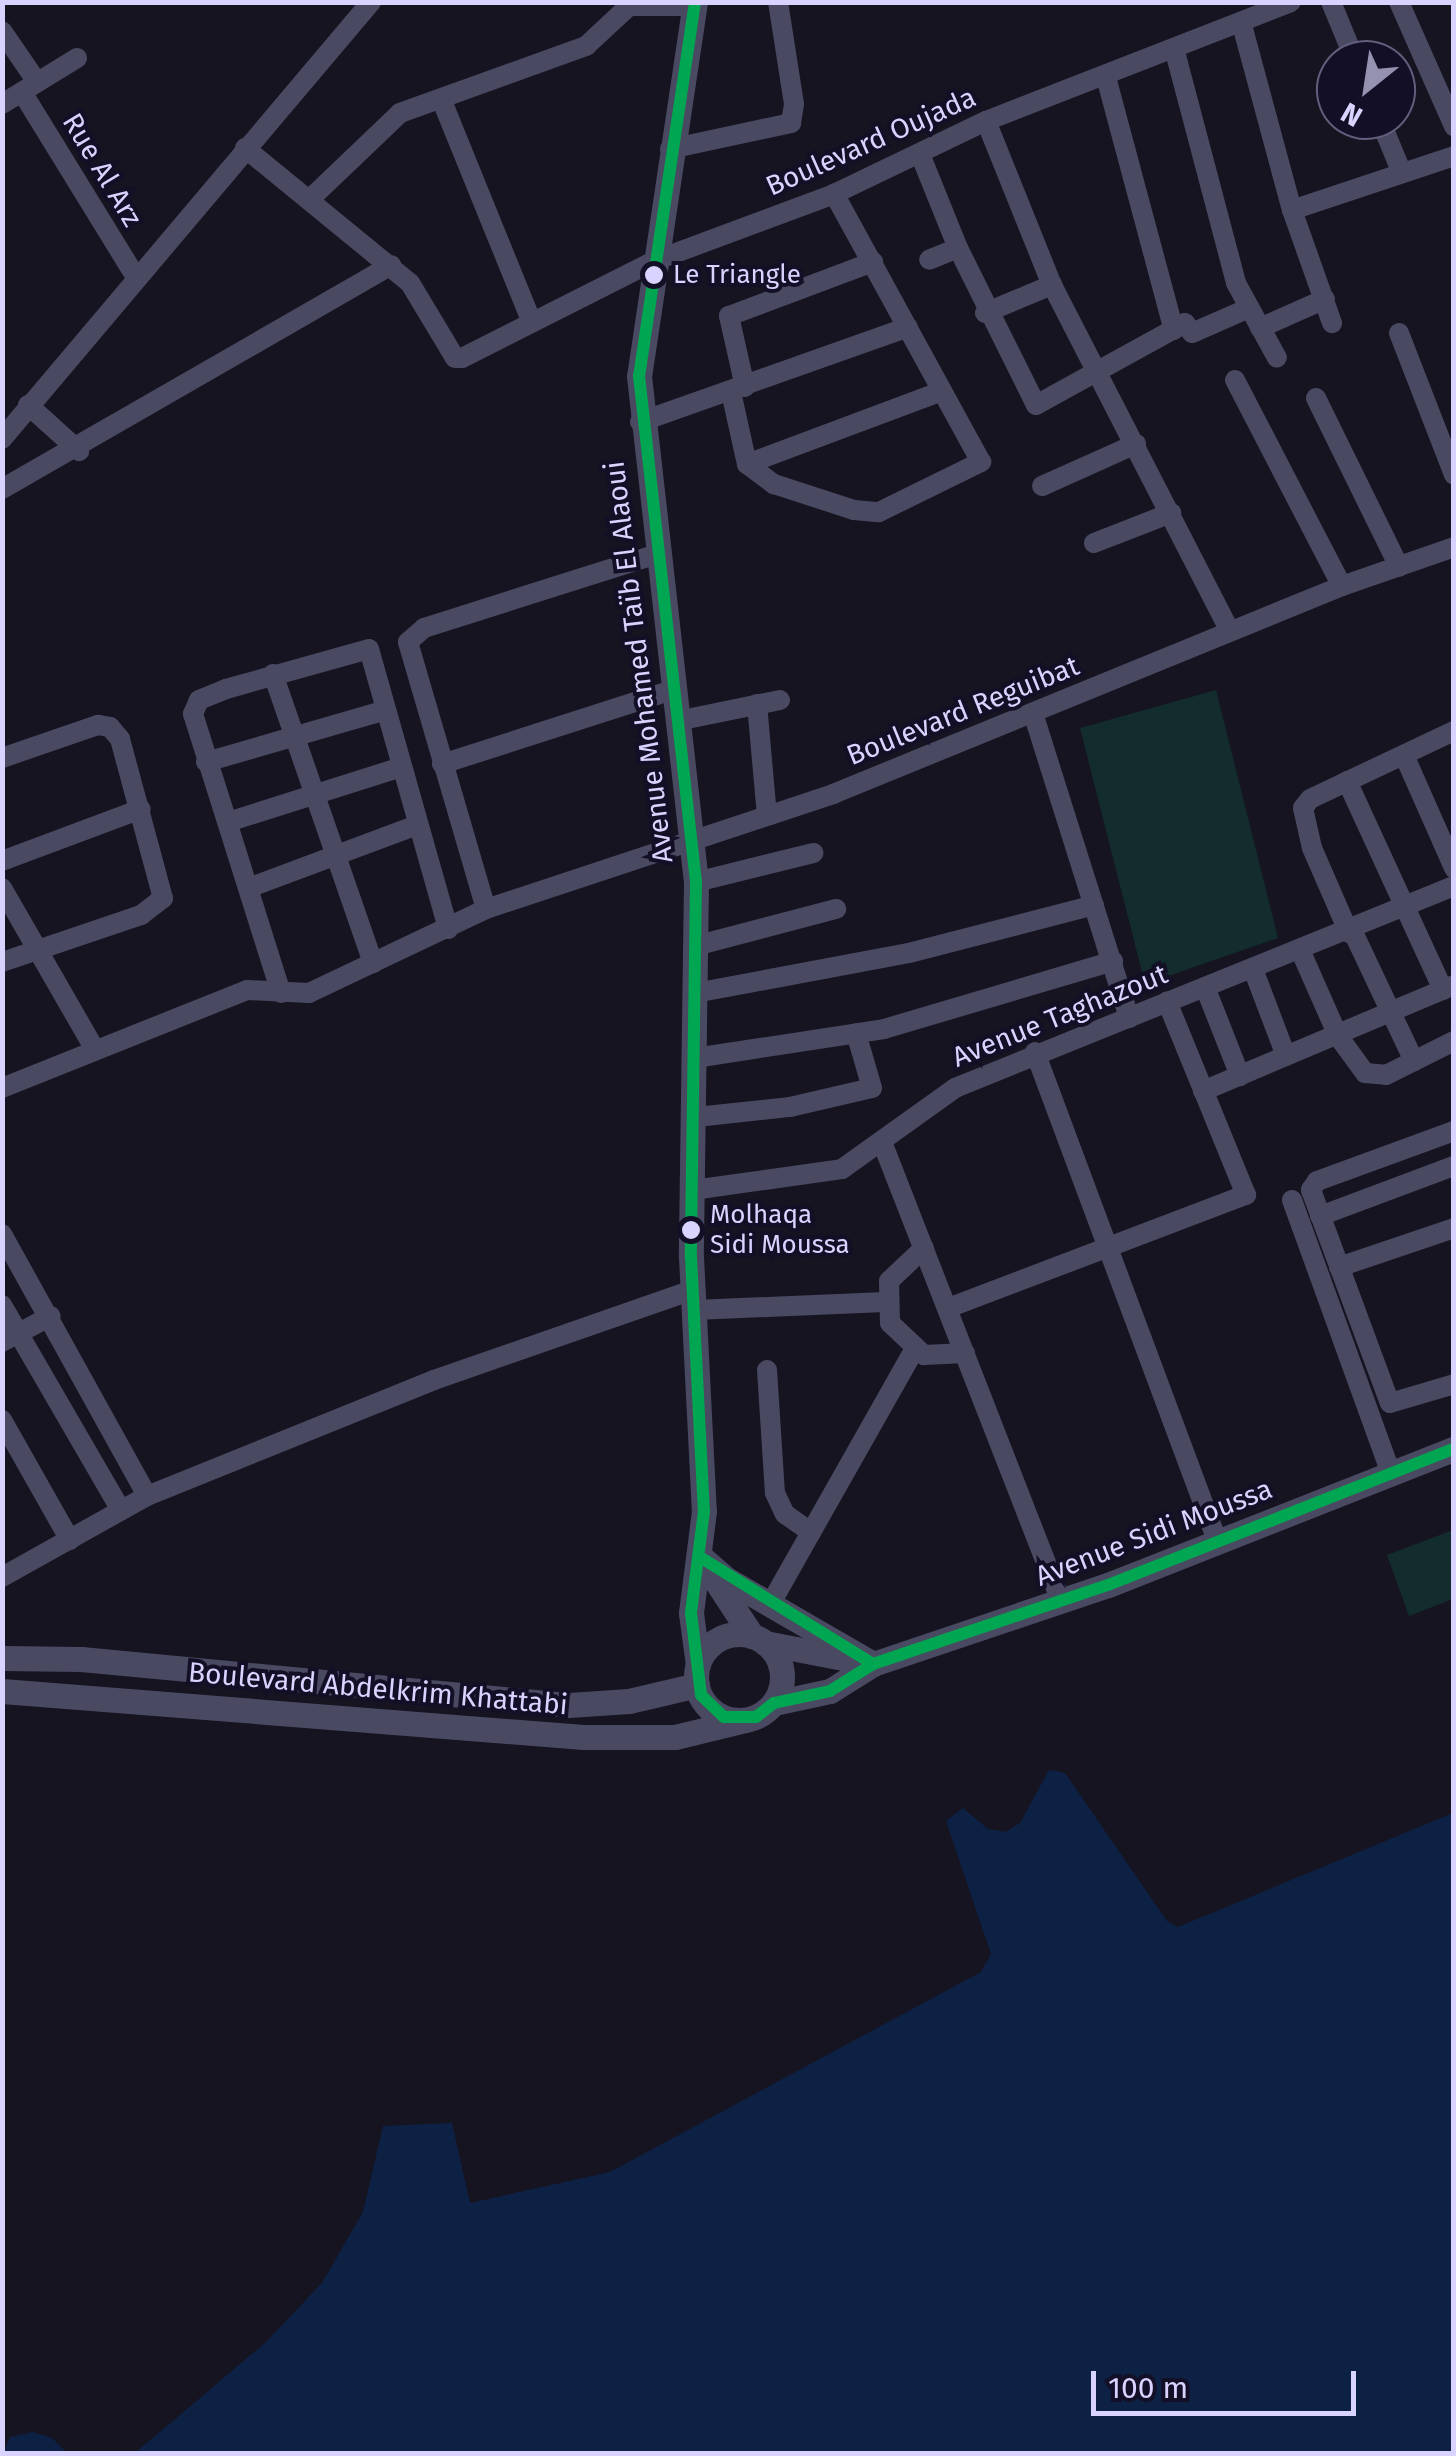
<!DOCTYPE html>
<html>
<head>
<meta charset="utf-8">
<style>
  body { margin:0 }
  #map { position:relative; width:1456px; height:2456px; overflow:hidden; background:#161421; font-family:"Fira Sans",sans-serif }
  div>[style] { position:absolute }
  .green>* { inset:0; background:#132c2d }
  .water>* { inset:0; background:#0d2144 }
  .minor>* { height:20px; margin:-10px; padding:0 10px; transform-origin:10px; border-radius:10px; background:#4a4962 }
  .tertiary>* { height:25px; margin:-12.5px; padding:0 12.5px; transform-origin:12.5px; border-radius:12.5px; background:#4a4962 }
  .tertiary>.ring { margin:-12.5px; padding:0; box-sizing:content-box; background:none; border:25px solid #4a4962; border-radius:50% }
  .bus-1>* { height:12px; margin:-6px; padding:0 6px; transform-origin:6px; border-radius:6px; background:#00a651 }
  .dots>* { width:28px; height:28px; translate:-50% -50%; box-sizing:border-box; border:5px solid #130f26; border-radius:50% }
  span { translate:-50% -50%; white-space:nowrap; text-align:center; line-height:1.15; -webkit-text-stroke:8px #130f26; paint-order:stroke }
  .bus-label { font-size:26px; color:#d9d4ff }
  .left { translate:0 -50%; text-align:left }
  .street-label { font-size:28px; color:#d9d4ff }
  .frame { position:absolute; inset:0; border:5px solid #d9d4ff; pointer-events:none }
  .north { position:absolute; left:1316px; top:40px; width:100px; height:100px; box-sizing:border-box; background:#130f26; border:2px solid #625e7d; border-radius:50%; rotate:210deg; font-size:28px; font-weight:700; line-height:40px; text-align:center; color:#d9d4ff }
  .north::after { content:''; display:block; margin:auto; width:35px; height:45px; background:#9591b1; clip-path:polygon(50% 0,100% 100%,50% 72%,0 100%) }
  .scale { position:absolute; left:1091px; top:2371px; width:265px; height:45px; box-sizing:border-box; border:5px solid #d9d4ff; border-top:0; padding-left:12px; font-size:30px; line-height:35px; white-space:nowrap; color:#d9d4ff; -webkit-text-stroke:8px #130f26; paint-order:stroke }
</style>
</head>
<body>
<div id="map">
  <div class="green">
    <div style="clip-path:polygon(1216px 690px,1278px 938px,1145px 984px,1080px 728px)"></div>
    <div style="clip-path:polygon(1453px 1530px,1453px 1599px,1409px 1616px,1387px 1555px)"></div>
  </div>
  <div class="water">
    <div style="clip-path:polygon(1049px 1770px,1065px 1773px,1167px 1921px,1178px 1927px,1453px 1813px,1453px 2453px,135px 2453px,265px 2343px,322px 2283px,363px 2212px,383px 2126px,452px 2123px,470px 2203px,610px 2172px,981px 1972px,991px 1954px,946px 1821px,963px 1808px,988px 1829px,1006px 1832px,1020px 1823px)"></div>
    <div style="clip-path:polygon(33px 2432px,52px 2438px,67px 2453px,3px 2453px,10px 2437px)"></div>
  </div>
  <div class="minor">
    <div style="left:1331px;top:2px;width:63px;rotate:67.5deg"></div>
    <div style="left:1399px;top:2px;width:136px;rotate:66.1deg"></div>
    <div style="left:1242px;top:25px;width:192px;rotate:74.9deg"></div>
    <div style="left:1292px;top:210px;width:120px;rotate:70.5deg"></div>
    <div style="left:2px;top:31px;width:62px;rotate:55.5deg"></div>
    <div style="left:1174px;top:48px;width:243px;rotate:75.2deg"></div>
    <div style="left:1236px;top:283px;width:85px;rotate:61.3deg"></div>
    <div style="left:1106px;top:77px;width:262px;rotate:75deg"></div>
    <div style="left:22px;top:92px;width:216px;rotate:58.4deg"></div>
    <div style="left:442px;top:101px;width:236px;rotate:67.9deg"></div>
    <div style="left:2px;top:104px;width:88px;rotate:-31.5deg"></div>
    <div style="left:1380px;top:120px;width:57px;rotate:67.5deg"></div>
    <div style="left:986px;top:121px;width:177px;rotate:68.1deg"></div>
    <div style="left:1052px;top:285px;width:389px;rotate:62.8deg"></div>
    <div style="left:245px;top:148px;width:213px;rotate:39.3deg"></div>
    <div style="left:410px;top:283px;width:87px;rotate:59deg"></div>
    <div style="left:455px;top:358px;width:7px"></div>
    <div style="left:462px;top:358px;width:215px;rotate:-26.8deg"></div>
    <div style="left:654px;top:261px;width:192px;rotate:-20.4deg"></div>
    <div style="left:834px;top:194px;width:169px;rotate:-25.7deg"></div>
    <div style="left:986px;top:121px;width:327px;rotate:-21.3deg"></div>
    <div style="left:670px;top:149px;width:124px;rotate:-12.1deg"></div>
    <div style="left:791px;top:123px;width:19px;rotate:-81deg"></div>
    <div style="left:794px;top:104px;width:103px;rotate:-98.9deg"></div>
    <div style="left:920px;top:154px;width:101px;rotate:68deg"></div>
    <div style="left:958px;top:248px;width:31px;rotate:158deg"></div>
    <div style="left:309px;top:200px;width:126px;rotate:-43.7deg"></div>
    <div style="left:400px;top:113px;width:198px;rotate:-19.8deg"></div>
    <div style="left:586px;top:46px;width:59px;rotate:-42.9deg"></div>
    <div style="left:629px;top:6px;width:65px"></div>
    <div style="left:1292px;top:210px;width:171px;rotate:-18.4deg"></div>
    <div style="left:958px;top:248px;width:175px;rotate:63.6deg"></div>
    <div style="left:1036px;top:405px;width:170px;rotate:-28.8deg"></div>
    <div style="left:1185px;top:323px;width:12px;rotate:55deg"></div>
    <div style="left:1192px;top:333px;width:62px;rotate:-23.7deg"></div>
    <div style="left:985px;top:313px;width:73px;rotate:-22.7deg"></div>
    <div style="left:1260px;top:328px;width:71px;rotate:-24deg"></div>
    <div style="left:1399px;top:333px;width:152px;rotate:68.8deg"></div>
    <div style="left:1235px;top:380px;width:232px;rotate:62.6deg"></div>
    <div style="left:745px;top:387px;width:73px;rotate:-102.7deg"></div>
    <div style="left:729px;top:316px;width:154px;rotate:-20.6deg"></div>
    <div style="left:731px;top:392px;width:74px;rotate:77.5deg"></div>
    <div style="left:747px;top:464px;width:34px;rotate:37deg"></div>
    <div style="left:774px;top:484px;width:84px;rotate:18deg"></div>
    <div style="left:854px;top:510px;width:25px;rotate:5deg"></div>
    <div style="left:879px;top:512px;width:114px;rotate:-26.1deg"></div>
    <div style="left:981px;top:462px;width:306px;rotate:-118.7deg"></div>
    <div style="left:1316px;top:398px;width:188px;rotate:63.8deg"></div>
    <div style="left:28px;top:405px;width:69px;rotate:42deg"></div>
    <div style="left:640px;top:422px;width:284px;rotate:-19.5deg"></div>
    <div style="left:2px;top:439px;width:572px;rotate:-49.82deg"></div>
    <div style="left:747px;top:464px;width:208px;rotate:-20.5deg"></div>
    <div style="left:1042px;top:486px;width:103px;rotate:-24.1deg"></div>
    <div style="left:2px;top:489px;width:449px;rotate:-29.9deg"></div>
    <div style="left:1094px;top:543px;width:83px;rotate:-21.3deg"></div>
    <div style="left:273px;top:674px;width:306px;rotate:70.9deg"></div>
    <div style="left:757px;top:704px;width:111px;rotate:84.9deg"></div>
    <div style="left:1033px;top:713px;width:320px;rotate:72.5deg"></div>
    <div style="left:682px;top:720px;width:100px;rotate:-11.5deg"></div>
    <div style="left:1404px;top:755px;width:124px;rotate:66.1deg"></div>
    <div style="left:2px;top:758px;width:102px;rotate:-19deg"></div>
    <div style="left:98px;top:725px;width:12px;rotate:9deg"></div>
    <div style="left:110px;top:727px;width:16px;rotate:50deg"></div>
    <div style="left:120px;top:739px;width:165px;rotate:74.9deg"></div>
    <div style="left:163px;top:898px;width:28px;rotate:142deg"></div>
    <div style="left:141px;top:915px;width:147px;rotate:161.3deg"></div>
    <div style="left:206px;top:762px;width:187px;rotate:-16.1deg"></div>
    <div style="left:442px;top:764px;width:246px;rotate:-17.8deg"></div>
    <div style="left:1347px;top:781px;width:230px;rotate:65.3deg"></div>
    <div style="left:228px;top:822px;width:182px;rotate:-17.6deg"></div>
    <div style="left:2px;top:861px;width:148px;rotate:-20.5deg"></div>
    <div style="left:696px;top:882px;width:121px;rotate:-13.9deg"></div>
    <div style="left:251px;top:887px;width:177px;rotate:-20.5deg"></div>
    <div style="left:2px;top:888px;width:185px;rotate:60.1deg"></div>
    <div style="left:486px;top:909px;width:278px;rotate:-106.3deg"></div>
    <div style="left:408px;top:642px;width:21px;rotate:-41deg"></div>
    <div style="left:424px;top:628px;width:244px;rotate:-17.6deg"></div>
    <div style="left:1353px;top:932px;width:143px;rotate:64.7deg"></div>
    <div style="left:1349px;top:933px;width:93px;rotate:-113.5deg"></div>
    <div style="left:1312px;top:848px;width:41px;rotate:-102.7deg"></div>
    <div style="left:1303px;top:808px;width:11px;rotate:-52deg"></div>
    <div style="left:1310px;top:799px;width:159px;rotate:-25.3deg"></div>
    <div style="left:695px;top:946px;width:146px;rotate:-14.7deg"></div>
    <div style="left:1301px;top:952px;width:92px;rotate:66.2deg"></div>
    <div style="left:1338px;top:1036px;width:46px;rotate:53.9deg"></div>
    <div style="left:1365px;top:1073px;width:21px;rotate:5deg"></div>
    <div style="left:1386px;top:1075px;width:76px;rotate:-26.6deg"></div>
    <div style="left:1253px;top:969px;width:93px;rotate:69.2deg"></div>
    <div style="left:1205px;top:987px;width:96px;rotate:68.5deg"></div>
    <div style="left:281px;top:993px;width:293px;rotate:-107.5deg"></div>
    <div style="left:193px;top:714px;width:15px;rotate:-67deg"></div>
    <div style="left:199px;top:700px;width:29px;rotate:-22deg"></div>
    <div style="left:226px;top:689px;width:148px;rotate:-15.6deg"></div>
    <div style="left:369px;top:649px;width:291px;rotate:74.2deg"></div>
    <div style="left:695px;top:993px;width:218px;rotate:-10.6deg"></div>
    <div style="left:909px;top:953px;width:191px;rotate:-14.5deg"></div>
    <div style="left:1035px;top:1052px;width:524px;rotate:69.56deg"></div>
    <div style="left:695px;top:1058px;width:191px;rotate:-8.7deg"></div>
    <div style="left:884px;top:1029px;width:239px;rotate:-16.5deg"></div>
    <div style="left:2px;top:1088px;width:264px;rotate:-21.8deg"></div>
    <div style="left:247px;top:990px;width:62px;rotate:2.8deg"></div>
    <div style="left:309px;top:993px;width:196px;rotate:-25.4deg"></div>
    <div style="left:486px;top:909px;width:366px;rotate:-18.3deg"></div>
    <div style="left:833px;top:794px;width:550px;rotate:-22.23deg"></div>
    <div style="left:1342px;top:586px;width:119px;rotate:-19.2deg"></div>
    <div style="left:1203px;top:1091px;width:272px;rotate:-22.9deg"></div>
    <div style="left:696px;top:1117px;width:95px;rotate:-6.1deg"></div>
    <div style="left:790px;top:1107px;width:84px;rotate:-13deg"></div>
    <div style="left:872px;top:1088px;width:57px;rotate:-106.2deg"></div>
    <div style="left:1454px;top:1131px;width:146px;rotate:159.9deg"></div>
    <div style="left:1317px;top:1181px;width:11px;rotate:124deg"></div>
    <div style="left:1311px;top:1190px;width:227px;rotate:69.7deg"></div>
    <div style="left:1390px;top:1403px;width:67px;rotate:-16.5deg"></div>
    <div style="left:882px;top:1142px;width:494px;rotate:68.7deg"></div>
    <div style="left:693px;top:1190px;width:150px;rotate:-8deg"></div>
    <div style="left:842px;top:1169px;width:139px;rotate:-35.6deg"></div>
    <div style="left:955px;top:1088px;width:538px;rotate:-22.04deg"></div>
    <div style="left:1292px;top:1200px;width:291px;rotate:70.1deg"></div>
    <div style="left:1320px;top:1216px;width:143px;rotate:-20.5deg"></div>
    <div style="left:2px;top:1234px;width:299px;rotate:61deg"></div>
    <div style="left:924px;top:1248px;width:48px;rotate:136.7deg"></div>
    <div style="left:889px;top:1281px;width:42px;rotate:88.6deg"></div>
    <div style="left:890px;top:1323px;width:47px;rotate:43.3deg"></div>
    <div style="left:924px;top:1355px;width:41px;rotate:-2.8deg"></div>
    <div style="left:1339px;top:1267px;width:121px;rotate:-18.7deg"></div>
    <div style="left:2px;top:1305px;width:237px;rotate:59.9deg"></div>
    <div style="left:948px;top:1308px;width:319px;rotate:-20.8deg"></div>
    <div style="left:1246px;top:1195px;width:209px;rotate:-112.2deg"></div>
    <div style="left:694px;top:1310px;width:191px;rotate:-2.4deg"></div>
    <div style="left:2px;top:1342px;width:55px;rotate:-28deg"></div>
    <div style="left:767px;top:1370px;width:123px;rotate:86.3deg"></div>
    <div style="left:775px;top:1493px;width:23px;rotate:65deg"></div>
    <div style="left:785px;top:1514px;width:32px;rotate:35deg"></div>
    <div style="left:2px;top:1420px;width:138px;rotate:60.5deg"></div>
    <div style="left:2px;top:1577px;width:166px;rotate:-29.2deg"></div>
    <div style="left:147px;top:1496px;width:310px;rotate:-22deg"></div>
    <div style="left:434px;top:1380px;width:273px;rotate:-19.2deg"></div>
    <div style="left:771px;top:1603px;width:291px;rotate:-60.5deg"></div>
  </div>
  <div class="tertiary">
    <div style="left:695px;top:2px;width:378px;rotate:98.5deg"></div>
    <div style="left:639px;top:376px;width:509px;rotate:83.57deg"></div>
    <div style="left:696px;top:882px;width:375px;rotate:90.8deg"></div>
    <div style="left:691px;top:1257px;width:254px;rotate:87.1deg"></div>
    <div style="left:704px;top:1511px;width:103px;rotate:97.3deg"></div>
    <div style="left:691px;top:1613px;width:52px;rotate:82.3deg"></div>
    <div style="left:703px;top:1559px;width:30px;rotate:41deg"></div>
    <div style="left:726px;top:1579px;width:170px;rotate:30deg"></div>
    <div style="left:710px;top:1572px;width:77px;rotate:56.7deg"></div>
    <div class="ring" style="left:696px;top:1634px;width:61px;height:61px"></div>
    <div style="left:765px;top:1643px;width:90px;rotate:10.9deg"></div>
    <div style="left:2px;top:1658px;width:79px;rotate:0.7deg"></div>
    <div style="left:81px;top:1659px;width:490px;rotate:5.4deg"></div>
    <div style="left:569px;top:1705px;width:60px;rotate:-3.8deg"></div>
    <div style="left:629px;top:1701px;width:70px;rotate:-13.2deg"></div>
    <div style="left:2px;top:1691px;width:583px;rotate:4.53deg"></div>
    <div style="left:583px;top:1737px;width:92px"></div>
    <div style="left:675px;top:1737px;width:73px;rotate:-13.5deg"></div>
    <div style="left:774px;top:1703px;width:57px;rotate:-12.1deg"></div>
    <div style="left:830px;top:1691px;width:51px;rotate:-32.1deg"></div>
    <div style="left:873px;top:1664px;width:248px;rotate:-18.6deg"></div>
    <div style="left:1108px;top:1585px;width:372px;rotate:-21.5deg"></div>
  </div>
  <div class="bus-1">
    <div style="left:695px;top:2px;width:378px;rotate:98.5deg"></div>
    <div style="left:639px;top:376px;width:509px;rotate:83.57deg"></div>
    <div style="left:696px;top:882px;width:375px;rotate:90.8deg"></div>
    <div style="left:691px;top:1257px;width:254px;rotate:87.1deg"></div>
    <div style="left:704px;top:1511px;width:103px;rotate:97.3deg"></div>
    <div style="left:691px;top:1613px;width:83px;rotate:83deg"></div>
    <div style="left:701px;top:1695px;width:32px;rotate:44deg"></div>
    <div style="left:724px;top:1717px;width:32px"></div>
    <div style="left:756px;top:1717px;width:23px;rotate:-38deg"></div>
    <div style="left:774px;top:1703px;width:57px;rotate:-12.1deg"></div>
    <div style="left:830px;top:1691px;width:51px;rotate:-32.1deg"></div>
    <div style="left:873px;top:1664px;width:248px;rotate:-18.6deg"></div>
    <div style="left:1108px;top:1585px;width:372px;rotate:-21.5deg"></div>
    <div style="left:703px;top:1559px;width:200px;rotate:31.7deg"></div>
  </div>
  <div class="dots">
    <div style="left:654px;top:275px;background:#d9d4ff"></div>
    <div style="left:691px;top:1230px;background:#d9d4ff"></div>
  </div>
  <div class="bus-label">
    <span class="left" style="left:673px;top:275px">Le Triangle</span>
    <span class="left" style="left:710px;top:1230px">Molhaqa<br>Sidi Moussa</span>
  </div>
  <div class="street-label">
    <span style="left:871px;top:142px;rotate:-24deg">Boulevard Oujada</span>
    <span style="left:102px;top:170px;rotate:59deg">Rue Al Arz</span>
    <span style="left:639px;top:662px;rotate:-97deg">Avenue Mohamed Taïb El Alaoui</span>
    <span style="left:963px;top:711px;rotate:-22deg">Boulevard Reguibat</span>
    <span style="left:1060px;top:1016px;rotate:-22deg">Avenue Taghazout</span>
    <span style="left:1154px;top:1533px;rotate:-21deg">Avenue Sidi Moussa</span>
    <span style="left:378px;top:1689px;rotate:5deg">Boulevard Abdelkrim Khattabi</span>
  </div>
  <div class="frame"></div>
  <div class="north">N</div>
  <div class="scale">100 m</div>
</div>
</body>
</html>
